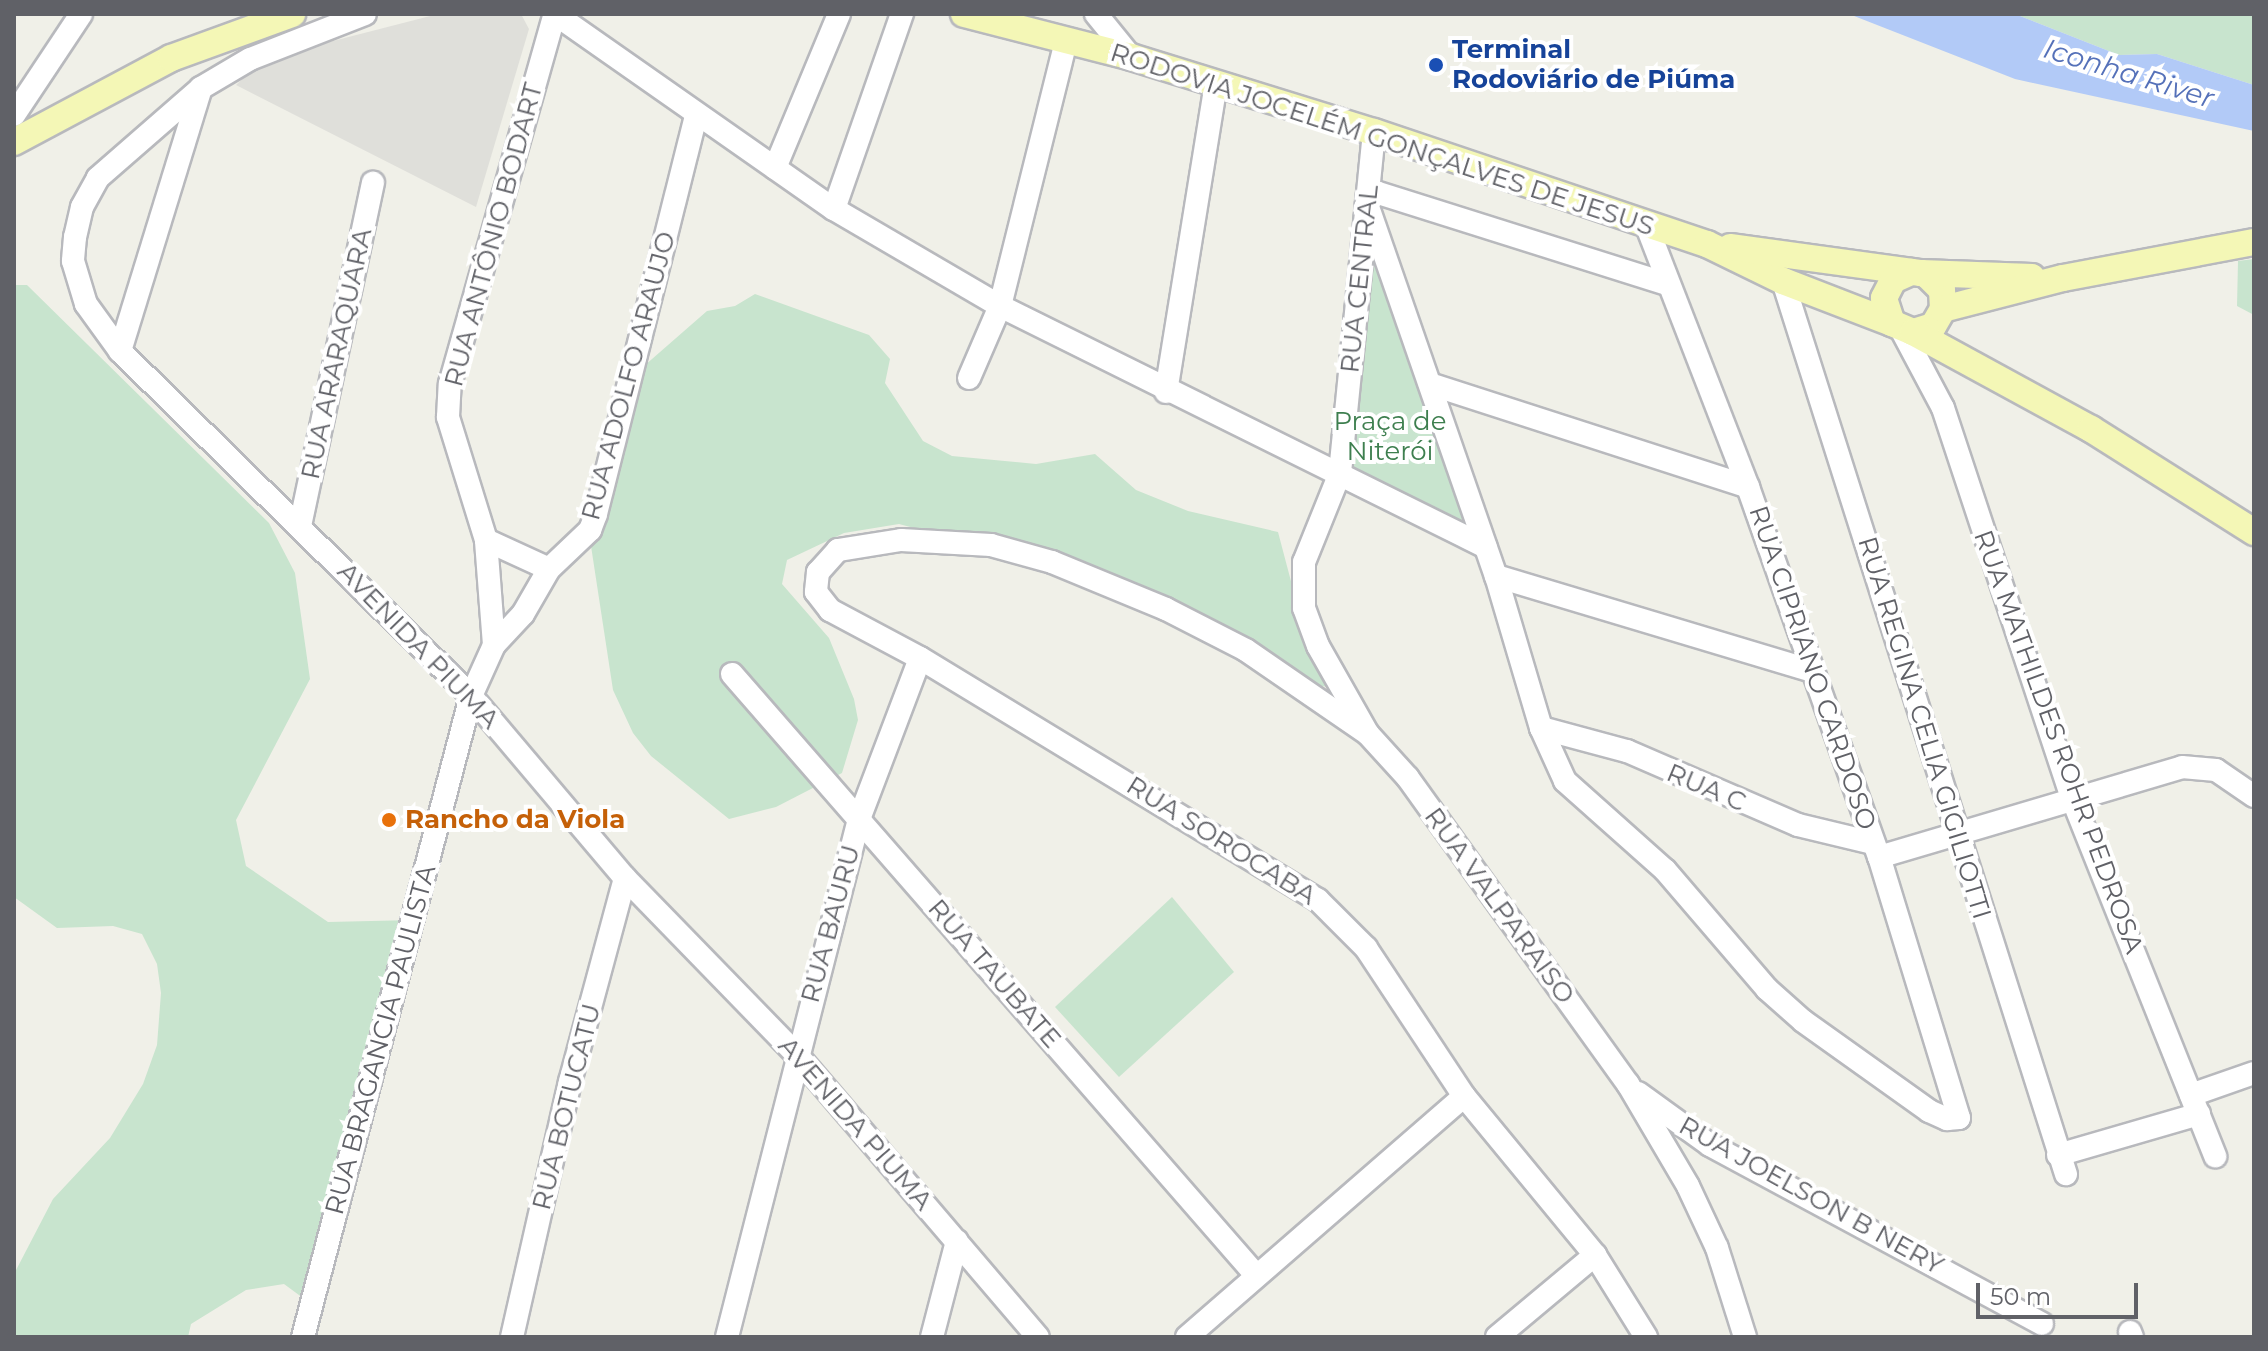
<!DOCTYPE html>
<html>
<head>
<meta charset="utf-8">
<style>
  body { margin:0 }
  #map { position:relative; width:2268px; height:1351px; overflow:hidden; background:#f0f0e8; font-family:Montserrat,sans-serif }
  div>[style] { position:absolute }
  .industrial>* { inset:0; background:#dfdfda }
  .green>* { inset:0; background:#c8e4ce }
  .water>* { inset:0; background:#b2caf7 }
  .roads { filter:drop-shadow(2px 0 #b8b9bd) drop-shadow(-2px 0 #b8b9bd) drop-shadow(0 2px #b8b9bd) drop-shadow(0 -2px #b8b9bd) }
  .minor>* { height:22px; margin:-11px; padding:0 11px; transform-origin:11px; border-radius:11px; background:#fff }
  .major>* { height:26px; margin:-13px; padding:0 13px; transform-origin:13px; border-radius:13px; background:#f4f7b6 }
  .dots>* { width:22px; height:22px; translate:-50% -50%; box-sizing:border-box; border:4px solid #fff; border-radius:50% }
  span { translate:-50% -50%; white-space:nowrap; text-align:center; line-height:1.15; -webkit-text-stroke:8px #fff; paint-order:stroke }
  .transit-label { font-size:26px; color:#164399; font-weight:700 }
  .left { translate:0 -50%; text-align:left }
  .street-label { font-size:26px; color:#606167 }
  .park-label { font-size:26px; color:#3e7f4f }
  .food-label { font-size:26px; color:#c56008; font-weight:700 }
  .water-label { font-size:28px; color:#5571b9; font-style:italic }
  .frame { position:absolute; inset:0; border:16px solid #606167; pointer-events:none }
  .scale { position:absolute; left:1976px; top:1283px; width:162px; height:36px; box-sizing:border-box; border:4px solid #606167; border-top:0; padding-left:10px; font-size:24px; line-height:28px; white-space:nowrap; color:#606167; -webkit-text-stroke:6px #fff; paint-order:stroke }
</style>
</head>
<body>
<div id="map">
  <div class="industrial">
    <div style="clip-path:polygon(438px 14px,521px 14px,529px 29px,476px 207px,236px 85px,263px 59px)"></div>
  </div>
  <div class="green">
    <div style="clip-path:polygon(2015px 14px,2254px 14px,2254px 85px,2157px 54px,2119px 55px)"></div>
    <div style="clip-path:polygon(1360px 192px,1483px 544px,1336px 466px)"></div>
    <div style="clip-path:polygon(2254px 259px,2254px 315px,2237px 306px,2238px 261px)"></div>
    <div style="clip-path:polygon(14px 285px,27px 285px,269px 523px,295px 573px,310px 679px,236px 820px,246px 866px,328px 922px,414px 920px,322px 1312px,284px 1284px,246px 1290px,191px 1324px,188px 1337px,14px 1337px,14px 1274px,53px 1199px,110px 1138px,143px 1084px,157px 1045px,161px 993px,157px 964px,142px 934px,113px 926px,57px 928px,14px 897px)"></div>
    <div style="clip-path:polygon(755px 294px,869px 335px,890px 359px,885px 383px,923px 441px,952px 456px,1036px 464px,1095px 454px,1136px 490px,1188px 511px,1278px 532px,1302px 623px,1341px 690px,1290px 679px,1120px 589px,1035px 560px,899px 524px,844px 533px,787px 560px,782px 584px,829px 638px,854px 699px,858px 720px,842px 773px,776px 807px,729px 819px,651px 756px,633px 733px,613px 690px,591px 546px,644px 366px,707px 311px,735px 306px)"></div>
    <div style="clip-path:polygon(1172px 897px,1234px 972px,1119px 1077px,1055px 1007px)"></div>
  </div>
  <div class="water">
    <div style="clip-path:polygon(1849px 14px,2015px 14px,2119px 55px,2157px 54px,2254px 85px,2254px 131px,2015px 79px)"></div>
  </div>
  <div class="roads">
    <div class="minor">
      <div style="left:365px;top:14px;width:123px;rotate:158.6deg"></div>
      <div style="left:250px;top:59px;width:57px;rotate:149.4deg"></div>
      <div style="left:201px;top:88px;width:137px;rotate:138.9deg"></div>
      <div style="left:98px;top:178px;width:33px;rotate:119deg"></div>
      <div style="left:82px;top:207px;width:31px;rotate:103deg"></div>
      <div style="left:75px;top:237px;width:24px;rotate:95deg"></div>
      <div style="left:73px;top:261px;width:45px;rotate:73.2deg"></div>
      <div style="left:86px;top:304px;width:58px;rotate:54.1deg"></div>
      <div style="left:120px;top:351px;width:492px;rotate:44.5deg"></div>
      <div style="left:471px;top:696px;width:238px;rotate:49.8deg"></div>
      <div style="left:625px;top:878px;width:247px;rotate:45.8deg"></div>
      <div style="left:797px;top:1055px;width:371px;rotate:49.5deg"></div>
      <div style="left:555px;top:14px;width:340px;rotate:35deg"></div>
      <div style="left:834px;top:209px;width:192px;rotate:30.3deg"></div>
      <div style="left:1000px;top:306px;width:542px;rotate:26.38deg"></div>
      <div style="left:1096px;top:14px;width:55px;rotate:50.9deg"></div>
      <div style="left:14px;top:115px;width:121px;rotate:-56.4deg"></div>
      <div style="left:1374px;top:132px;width:343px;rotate:95.7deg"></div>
      <div style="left:1340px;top:473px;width:96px;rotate:112deg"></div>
      <div style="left:1304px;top:562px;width:46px;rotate:90deg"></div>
      <div style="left:1304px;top:608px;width:40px;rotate:69.8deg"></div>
      <div style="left:1318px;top:646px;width:101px;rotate:60.4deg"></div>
      <div style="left:1368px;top:734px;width:59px;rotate:47.7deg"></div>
      <div style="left:1408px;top:778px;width:377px;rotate:54.3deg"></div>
      <div style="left:1628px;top:1084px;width:118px;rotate:59.5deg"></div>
      <div style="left:1688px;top:1186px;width:68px;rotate:64.9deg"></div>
      <div style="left:1717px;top:1248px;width:93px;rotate:72.5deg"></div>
      <div style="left:775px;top:168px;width:167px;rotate:-67.4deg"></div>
      <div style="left:1369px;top:190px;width:313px;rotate:17.5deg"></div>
      <div style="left:1367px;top:204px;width:394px;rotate:70.9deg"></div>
      <div style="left:1496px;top:576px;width:159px;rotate:73.5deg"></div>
      <div style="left:1541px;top:728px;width:58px;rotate:65.6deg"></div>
      <div style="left:1565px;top:781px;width:134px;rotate:41.7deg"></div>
      <div style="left:1665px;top:870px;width:157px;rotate:49.4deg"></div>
      <div style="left:1767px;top:989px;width:48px;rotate:41.6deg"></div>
      <div style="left:1803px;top:1021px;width:155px;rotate:35.5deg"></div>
      <div style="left:1929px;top:1111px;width:20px;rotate:24deg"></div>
      <div style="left:1947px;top:1119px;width:12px;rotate:-5deg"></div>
      <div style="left:1959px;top:1118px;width:273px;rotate:-107deg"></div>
      <div style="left:1879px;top:857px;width:393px;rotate:-109.5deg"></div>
      <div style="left:1748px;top:487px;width:282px;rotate:-111.2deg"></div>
      <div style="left:834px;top:209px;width:207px;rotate:-70.8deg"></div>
      <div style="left:1783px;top:281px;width:937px;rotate:72.42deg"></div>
      <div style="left:1901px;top:329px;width:89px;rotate:62deg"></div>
      <div style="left:1943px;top:408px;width:411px;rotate:71.7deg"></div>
      <div style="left:2072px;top:798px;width:386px;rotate:68.2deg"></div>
      <div style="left:120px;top:351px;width:275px;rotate:-72.9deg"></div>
      <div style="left:969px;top:378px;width:78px;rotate:-66.7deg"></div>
      <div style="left:1000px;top:306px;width:272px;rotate:-76deg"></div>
      <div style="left:1430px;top:384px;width:334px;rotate:17.9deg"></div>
      <div style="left:1166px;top:392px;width:313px;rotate:-80.8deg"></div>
      <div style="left:300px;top:526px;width:351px;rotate:-78deg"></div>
      <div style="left:486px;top:540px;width:69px;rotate:24.7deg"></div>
      <div style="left:1496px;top:576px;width:328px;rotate:16.7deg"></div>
      <div style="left:494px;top:645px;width:105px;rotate:-94.4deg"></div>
      <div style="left:486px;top:540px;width:129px;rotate:-107.2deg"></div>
      <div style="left:448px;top:417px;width:33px;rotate:-87deg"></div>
      <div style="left:450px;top:384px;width:385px;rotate:-74.2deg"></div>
      <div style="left:732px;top:674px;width:796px;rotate:48.92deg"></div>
      <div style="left:1541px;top:728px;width:89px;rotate:15deg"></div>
      <div style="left:1627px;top:751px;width:186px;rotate:23.4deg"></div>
      <div style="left:1798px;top:825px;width:77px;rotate:13.5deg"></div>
      <div style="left:1368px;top:734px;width:148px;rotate:-145.5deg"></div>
      <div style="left:1246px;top:650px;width:90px;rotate:-152.9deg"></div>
      <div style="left:1166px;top:609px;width:123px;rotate:-157.6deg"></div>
      <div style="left:1052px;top:562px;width:63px;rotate:-164.4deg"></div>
      <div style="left:991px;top:545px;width:90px;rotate:-176.8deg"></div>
      <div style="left:901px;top:540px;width:64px;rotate:171deg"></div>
      <div style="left:838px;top:550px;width:30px;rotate:132deg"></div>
      <div style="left:818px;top:572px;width:20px;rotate:96deg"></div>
      <div style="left:816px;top:592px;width:23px;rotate:52deg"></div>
      <div style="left:830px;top:610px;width:102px;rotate:28.1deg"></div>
      <div style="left:920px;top:658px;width:466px;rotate:31.3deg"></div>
      <div style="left:1318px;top:900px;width:68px;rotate:45deg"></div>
      <div style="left:1366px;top:948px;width:178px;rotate:56.5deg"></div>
      <div style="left:1464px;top:1096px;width:206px;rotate:50.5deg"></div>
      <div style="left:1595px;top:1255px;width:97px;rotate:58.1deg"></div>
      <div style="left:1879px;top:857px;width:316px;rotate:-16.5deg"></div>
      <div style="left:2182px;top:767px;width:34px;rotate:5deg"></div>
      <div style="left:2216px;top:770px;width:46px;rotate:34.4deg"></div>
      <div style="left:1638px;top:1093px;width:89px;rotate:35.8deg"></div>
      <div style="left:1710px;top:1145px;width:377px;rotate:28.3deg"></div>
      <div style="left:2191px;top:1095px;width:67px;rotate:-19.2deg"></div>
      <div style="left:2058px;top:1155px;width:147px;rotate:-16.2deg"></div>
      <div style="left:2130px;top:1332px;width:5px;rotate:68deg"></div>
      <div style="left:303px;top:1337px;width:663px;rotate:-75.31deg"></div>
      <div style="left:471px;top:696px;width:56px;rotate:-65.7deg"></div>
      <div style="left:494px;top:645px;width:42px;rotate:-46.9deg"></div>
      <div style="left:523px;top:614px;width:52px;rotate:-60deg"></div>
      <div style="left:549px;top:569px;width:57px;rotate:-43.6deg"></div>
      <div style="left:590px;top:530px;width:17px;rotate:-69deg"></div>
      <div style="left:596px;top:514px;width:411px;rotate:-75.9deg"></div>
      <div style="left:512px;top:1337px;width:262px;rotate:-77.2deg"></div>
      <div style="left:570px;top:1082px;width:211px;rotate:-74.9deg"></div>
      <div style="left:727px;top:1337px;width:535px;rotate:-75.7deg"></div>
      <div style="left:859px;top:819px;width:172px;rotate:-69.2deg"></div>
      <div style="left:932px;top:1337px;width:99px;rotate:-75.4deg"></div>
      <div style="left:1187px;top:1337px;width:367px;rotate:-41deg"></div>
      <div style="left:1497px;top:1337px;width:128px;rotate:-39.9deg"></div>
    </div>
    <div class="major">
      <div style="left:964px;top:14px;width:172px;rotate:14.4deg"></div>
      <div style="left:1131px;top:57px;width:254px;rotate:17.2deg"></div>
      <div style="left:1374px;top:132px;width:351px;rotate:18.6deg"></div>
      <div style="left:1707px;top:244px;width:85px;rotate:26deg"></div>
      <div style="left:1783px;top:281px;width:117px;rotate:21.1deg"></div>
      <div style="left:14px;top:142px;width:178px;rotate:-28.1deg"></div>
      <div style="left:171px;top:58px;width:129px;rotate:-20deg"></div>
      <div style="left:1730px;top:247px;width:193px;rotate:7.8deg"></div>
      <div style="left:1921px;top:273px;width:6px;rotate:18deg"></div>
      <div style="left:1927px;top:275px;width:21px;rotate:45deg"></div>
      <div style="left:1942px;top:290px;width:19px;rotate:87deg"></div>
      <div style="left:1943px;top:309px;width:20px;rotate:120deg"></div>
      <div style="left:1933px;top:326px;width:21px;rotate:163deg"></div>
      <div style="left:1913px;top:332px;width:23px;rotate:-157deg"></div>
      <div style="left:1892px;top:323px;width:26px;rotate:-108deg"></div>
      <div style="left:1884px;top:298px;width:20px;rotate:-63deg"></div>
      <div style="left:1893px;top:280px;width:20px;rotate:-24deg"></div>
      <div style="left:1921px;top:273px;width:111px;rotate:2.1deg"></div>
      <div style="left:1943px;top:309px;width:124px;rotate:-14.5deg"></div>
      <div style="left:2063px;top:278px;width:194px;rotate:-10.7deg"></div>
      <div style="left:1913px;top:332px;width:203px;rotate:28.6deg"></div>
      <div style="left:2091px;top:429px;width:193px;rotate:32.3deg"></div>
    </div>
  </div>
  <div class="dots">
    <div style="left:1436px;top:65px;background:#1a4fb4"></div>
    <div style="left:389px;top:820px;background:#e8710a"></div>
  </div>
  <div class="transit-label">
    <span class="left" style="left:1452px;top:65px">Terminal<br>Rodoviário de Piúma</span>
  </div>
  <div class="street-label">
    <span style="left:1382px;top:140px;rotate:18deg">RODOVIA JOCELÉM GONÇALVES DE JESUS</span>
    <span style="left:494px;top:235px;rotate:-75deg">RUA ANTÔNIO BODART</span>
    <span style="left:1360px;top:279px;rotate:-84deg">RUA CENTRAL</span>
    <span style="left:337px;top:354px;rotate:-78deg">RUA ARARAQUARA</span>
    <span style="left:629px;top:376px;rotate:-75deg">RUA ADOLFO ARAUJO</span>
    <span style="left:418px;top:646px;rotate:46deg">AVENIDA PIUMA</span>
    <span style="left:1812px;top:668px;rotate:71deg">RUA CIPRIANO CARDOSO</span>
    <span style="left:1924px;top:728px;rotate:73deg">RUA REGINA CELIA GIGILIOTTI</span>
    <span style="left:2058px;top:742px;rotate:70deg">RUA MATHILDES ROHR PEDROSA</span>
    <span style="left:1706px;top:788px;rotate:23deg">RUA C</span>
    <span style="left:1221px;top:841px;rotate:32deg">RUA SOROCABA</span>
    <span style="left:1499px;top:906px;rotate:54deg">RUA VALPARAISO</span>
    <span style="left:831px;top:924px;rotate:-75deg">RUA BAURU</span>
    <span style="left:994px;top:974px;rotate:49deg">RUA TAUBATE</span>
    <span style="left:381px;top:1040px;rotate:-75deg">RUA BRAGANCIA PAULISTA</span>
    <span style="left:567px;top:1107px;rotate:-76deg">RUA BOTUCATU</span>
    <span style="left:855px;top:1124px;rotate:49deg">AVENIDA PIUMA</span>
    <span style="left:1811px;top:1196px;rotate:29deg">RUA JOELSON B NERY</span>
  </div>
  <div class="park-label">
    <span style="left:1390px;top:437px">Praça de<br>Niterói</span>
  </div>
  <div class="food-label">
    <span class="left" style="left:405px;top:820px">Rancho da Viola</span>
  </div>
  <div class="water-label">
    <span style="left:2129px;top:73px;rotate:17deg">Iconha River</span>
  </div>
  <div class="frame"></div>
  <div class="scale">50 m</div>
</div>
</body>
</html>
